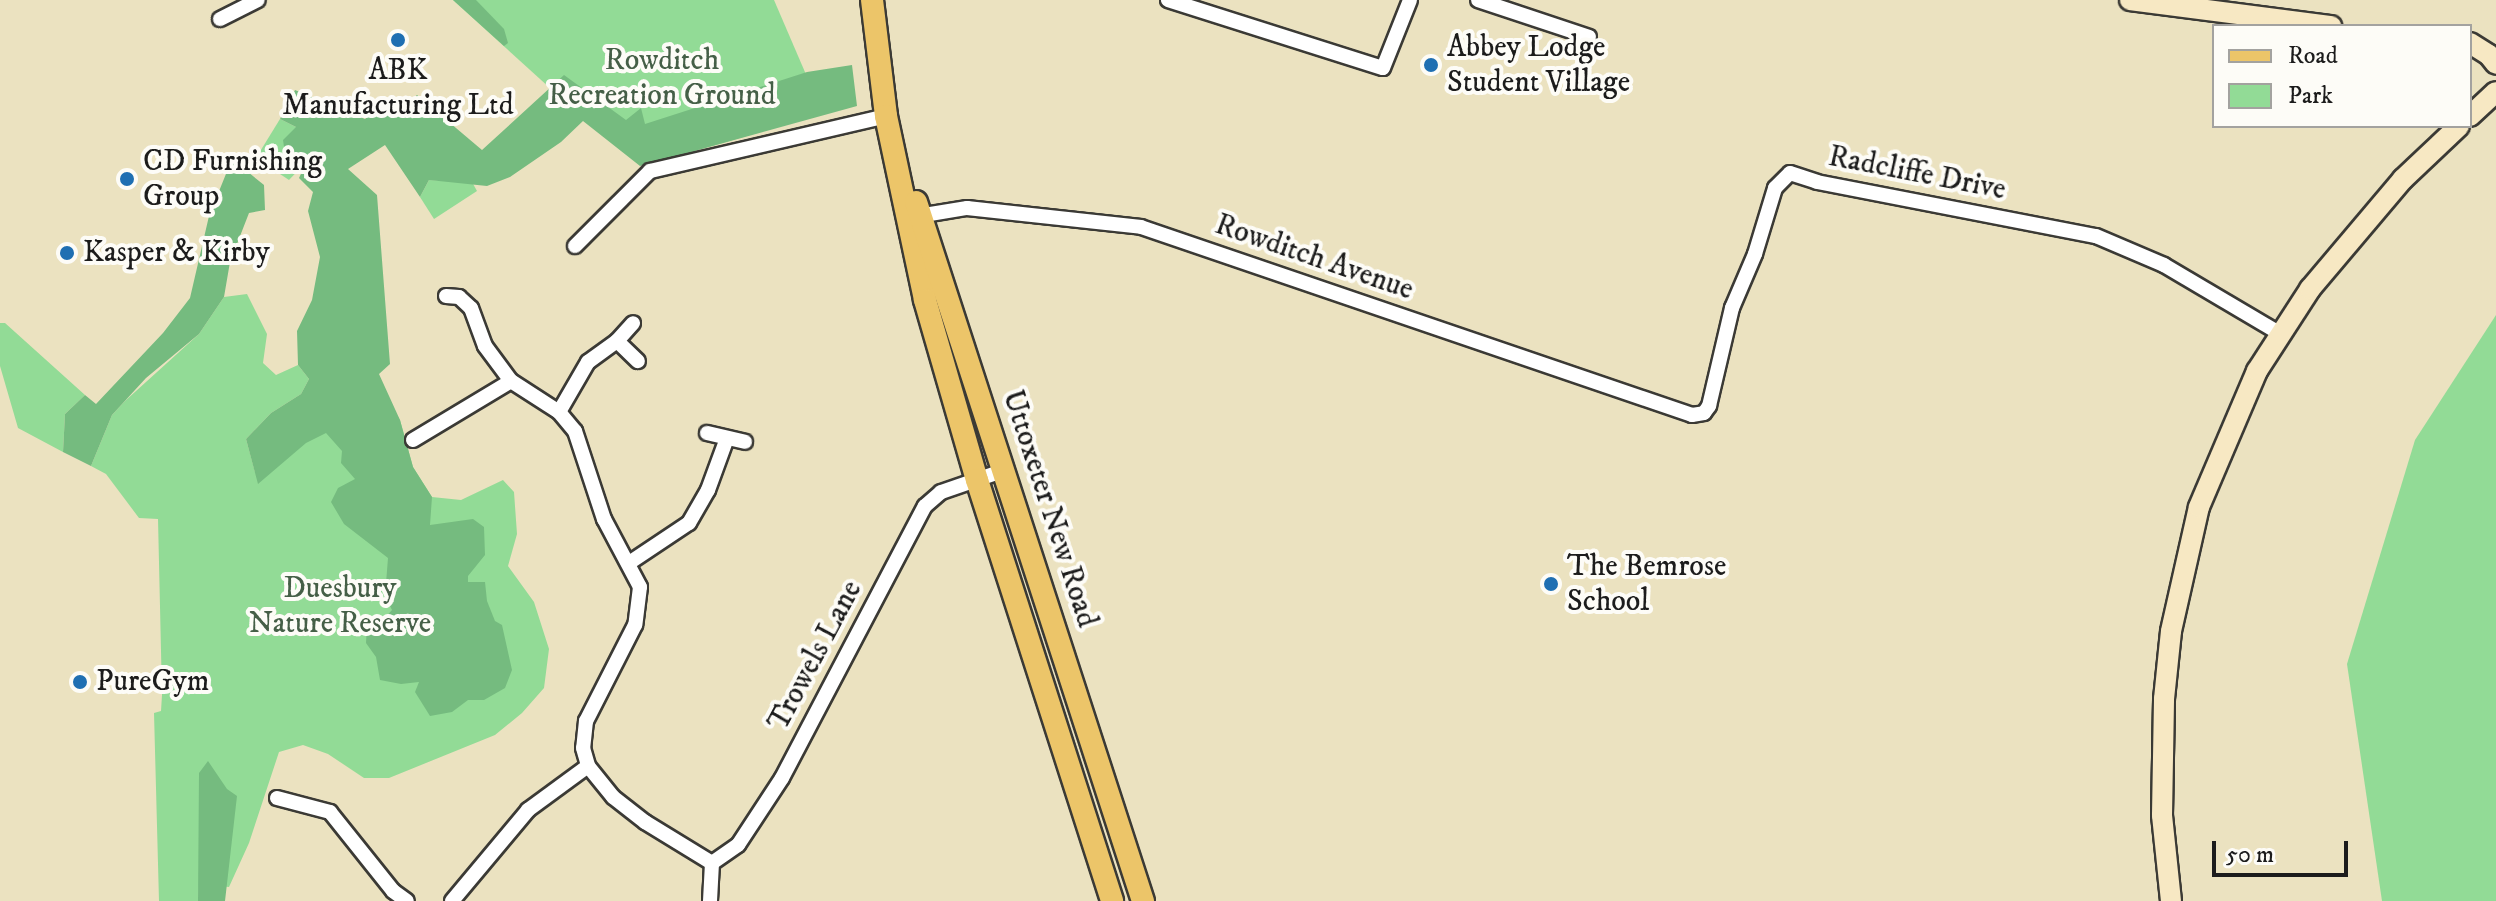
<!DOCTYPE html>
<html>
<head>
<meta charset="utf-8">
<style>
  body { margin:0 }
  #map { position:relative; width:2496px; height:901px; overflow:hidden; background:#ebe2c0; font-family:"IM FELL DW Pica",serif }
  div>[style] { position:absolute }
  .green>* { inset:0; background:#92db96 }
  .forest>* { inset:0; background:#75bb7f }
  .roads { filter:drop-shadow(2px 0 #3b3a35) drop-shadow(-2px 0 #3b3a35) drop-shadow(0 2px #3b3a35) drop-shadow(0 -2px #3b3a35) }
  .street>* { height:14px; margin:-7px; padding:0 7px; transform-origin:7px; border-radius:7px; background:#fff }
  .secondary>* { height:20px; margin:-10px; padding:0 10px; transform-origin:10px; border-radius:10px; background:#f7e8c3 }
  .primary>* { height:22px; margin:-11px; padding:0 11px; transform-origin:11px; border-radius:11px; background:#ecc569 }
  .dots>* { width:22px; height:22px; translate:-50% -50%; box-sizing:border-box; border:4px solid #fdfcf7; border-radius:50% }
  span { translate:-50% -50%; white-space:nowrap; text-align:center; line-height:1.15; -webkit-text-stroke:8px #fdfcf7; paint-order:stroke }
  .poi-label { font-size:30px; color:#1c1c1c }
  .left { translate:0 -50%; text-align:left }
  .park-label { font-size:30px; color:#455f47 }
  .street-label { font-size:30px; color:#1c1c1c }
  .legend { position:absolute; left:2212px; top:24px; width:260px; height:104px; box-sizing:border-box; background:#fdfcf7; border:2px solid #a3a29f; margin:0; padding:10px 14px; list-style:none; font-size:24px; color:#1c1c1c }
  .legend li { display:flex; align-items:center; gap:16px; height:40px }
  .legend b { width:40px; border:2px solid #a3a29f }
  .scale { position:absolute; left:2212px; top:841px; width:136px; height:36px; box-sizing:border-box; border:4px solid #1c1c1c; border-top:0; padding-left:10px; font-size:24px; line-height:28px; white-space:nowrap; color:#1c1c1c; -webkit-text-stroke:6px #fdfcf7; paint-order:stroke }
</style>
</head>
<body>
<div id="map">
  <div class="green">
    <div style="clip-path:polygon(453px 0,774px 0,823px 114px,646px 165px,551px 89px)"></div>
    <div style="clip-path:polygon(280px 119px,296px 127px,307px 161px,289px 180px,256px 158px)"></div>
    <div style="clip-path:polygon(429px 180px,472px 182px,477px 191px,434px 219px,420px 197px)"></div>
    <div style="clip-path:polygon(247px 294px,267px 334px,263px 363px,276px 375px,298px 365px,309px 379px,301px 394px,271px 413px,246px 439px,255px 472px,369px 375px,400px 420px,413px 467px,432px 497px,461px 500px,503px 480px,514px 492px,517px 534px,508px 566px,534px 602px,549px 649px,544px 688px,522px 713px,495px 735px,389px 778px,364px 778px,328px 754px,303px 745px,279px 752px,249px 843px,229px 887px,199px 884px,198px 901px,159px 901px,154px 713px,161px 711px,162px 695px,158px 519px,139px 518px,106px 474px,91px 466px,112px 415px,125px 401px,199px 334px,224px 297px)"></div>
    <div style="clip-path:polygon(2496px 315px,2496px 901px,2382px 901px,2347px 664px,2415px 440px)"></div>
    <div style="clip-path:polygon(0 323px,5px 323px,85px 395px,65px 414px,63px 452px,18px 428px,0 366px)"></div>
  </div>
  <div class="forest">
    <div style="clip-path:polygon(453px 0,476px 0,504px 29px,508px 43px,504px 46px)"></div>
    <div style="clip-path:polygon(852px 65px,857px 106px,640px 166px,583px 121px,561px 142px,510px 177px,487px 186px,429px 180px,420px 197px,385px 145px,348px 169px,377px 195px,390px 364px,379px 374px,400px 420px,413px 467px,432px 497px,430px 525px,473px 519px,484px 527px,485px 555px,468px 576px,468px 582px,485px 582px,487px 601px,495px 621px,502px 625px,512px 670px,505px 688px,484px 700px,468px 700px,452px 712px,430px 716px,415px 692px,419px 682px,401px 684px,380px 680px,376px 657px,366px 643px,367px 625px,384px 619px,392px 610px,385px 596px,388px 558px,344px 524px,331px 502px,338px 488px,355px 479px,341px 463px,342px 451px,326px 433px,306px 443px,258px 484px,246px 439px,271px 413px,301px 394px,309px 379px,298px 365px,297px 331px,312px 300px,320px 257px,308px 211px,313px 192px,299px 178px,307px 161px,286px 160px,283px 140px,296px 127px,280px 119px,295px 90px,365px 119px,383px 104px,396px 114px,417px 95px,482px 150px,564px 75px,626px 120px,641px 108px,645px 124px,807px 72px)"></div>
    <div style="clip-path:polygon(232px 159px,264px 185px,265px 210px,249px 213px,230px 262px,224px 297px,199px 334px,146px 378px,112px 415px,91px 466px,63px 452px,65px 414px,85px 395px,96px 404px,163px 333px,190px 298px,209px 216px)"></div>
    <div style="clip-path:polygon(208px 761px,227px 789px,237px 796px,225px 901px,198px 901px,199px 773px)"></div>
  </div>
  <div class="roads">
    <div class="street">
      <div style="left:1168px;top:0;width:225px;rotate:17.6deg"></div>
      <div style="left:1383px;top:68px;width:73px;rotate:-68.3deg"></div>
      <div style="left:1478px;top:0;width:117px;rotate:18.4deg"></div>
      <div style="left:220px;top:19px;width:42px;rotate:-26.6deg"></div>
      <div style="left:912px;top:217px;width:56px;rotate:-9.3deg"></div>
      <div style="left:967px;top:208px;width:175px;rotate:6.2deg"></div>
      <div style="left:1141px;top:227px;width:582px;rotate:18.84deg"></div>
      <div style="left:1692px;top:415px;width:12px;rotate:-9deg"></div>
      <div style="left:1704px;top:413px;width:9px;rotate:-54deg"></div>
      <div style="left:1709px;top:406px;width:101px;rotate:-76.8deg"></div>
      <div style="left:1732px;top:308px;width:59px;rotate:-66.9deg"></div>
      <div style="left:1755px;top:254px;width:69px;rotate:-73.1deg"></div>
      <div style="left:1775px;top:188px;width:21px;rotate:-45deg"></div>
      <div style="left:1790px;top:173px;width:28px;rotate:18deg"></div>
      <div style="left:1817px;top:182px;width:284px;rotate:11deg"></div>
      <div style="left:2096px;top:236px;width:74px;rotate:23.1deg"></div>
      <div style="left:2164px;top:265px;width:134px;rotate:30.6deg"></div>
      <div style="left:575px;top:246px;width:106px;rotate:-45deg"></div>
      <div style="left:650px;top:171px;width:242px;rotate:-13.1deg"></div>
      <div style="left:446px;top:296px;width:13px;rotate:4deg"></div>
      <div style="left:459px;top:297px;width:16px;rotate:43deg"></div>
      <div style="left:471px;top:308px;width:40px;rotate:69.8deg"></div>
      <div style="left:485px;top:346px;width:44px;rotate:53.4deg"></div>
      <div style="left:511px;top:381px;width:57px;rotate:32.9deg"></div>
      <div style="left:559px;top:412px;width:25px;rotate:50deg"></div>
      <div style="left:575px;top:431px;width:93px;rotate:71.8deg"></div>
      <div style="left:604px;top:519px;width:77px;rotate:62.1deg"></div>
      <div style="left:640px;top:587px;width:38px;rotate:97deg"></div>
      <div style="left:635px;top:625px;width:108px;rotate:117deg"></div>
      <div style="left:586px;top:721px;width:27px;rotate:96deg"></div>
      <div style="left:583px;top:748px;width:19px;rotate:74deg"></div>
      <div style="left:588px;top:766px;width:40px;rotate:51deg"></div>
      <div style="left:613px;top:797px;width:41px;rotate:38deg"></div>
      <div style="left:645px;top:822px;width:79px;rotate:31.5deg"></div>
      <div style="left:617px;top:341px;width:24px;rotate:-48deg"></div>
      <div style="left:559px;top:412px;width:58px;rotate:-59.9deg"></div>
      <div style="left:588px;top:362px;width:36px;rotate:-36deg"></div>
      <div style="left:617px;top:341px;width:29px;rotate:44deg"></div>
      <div style="left:707px;top:433px;width:39px;rotate:13deg"></div>
      <div style="left:413px;top:440px;width:114px;rotate:-31deg"></div>
      <div style="left:629px;top:563px;width:72px;rotate:-33.7deg"></div>
      <div style="left:689px;top:523px;width:38px;rotate:-60deg"></div>
      <div style="left:708px;top:490px;width:55px;rotate:-69.9deg"></div>
      <div style="left:277px;top:798px;width:55px;rotate:14.8deg"></div>
      <div style="left:330px;top:812px;width:101px;rotate:51.4deg"></div>
      <div style="left:393px;top:891px;width:17px;rotate:36deg"></div>
      <div style="left:452px;top:901px;width:119px;rotate:-50.1deg"></div>
      <div style="left:528px;top:810px;width:74px;rotate:-36.3deg"></div>
      <div style="left:710px;top:901px;width:38px;rotate:-87deg"></div>
      <div style="left:712px;top:863px;width:32px;rotate:-35deg"></div>
      <div style="left:738px;top:845px;width:80px;rotate:-56.7deg"></div>
      <div style="left:782px;top:778px;width:307px;rotate:-62.3deg"></div>
      <div style="left:925px;top:506px;width:21px;rotate:-41deg"></div>
      <div style="left:941px;top:492px;width:68px;rotate:-19deg"></div>
    </div>
    <div class="secondary">
      <div style="left:2130px;top:0;width:203px;rotate:7.4deg"></div>
      <div style="left:2470px;top:43px;width:22px;rotate:32deg"></div>
      <div style="left:2489px;top:55px;width:11px;rotate:52deg"></div>
      <div style="left:2470px;top:116px;width:35px;rotate:-43deg"></div>
      <div style="left:2171px;top:901px;width:86px;rotate:-96deg"></div>
      <div style="left:2162px;top:815px;width:116px;rotate:-89deg"></div>
      <div style="left:2164px;top:699px;width:68px;rotate:-84.1deg"></div>
      <div style="left:2171px;top:631px;width:127px;rotate:-77.3deg"></div>
      <div style="left:2199px;top:507px;width:148px;rotate:-66.9deg"></div>
      <div style="left:2257px;top:371px;width:98px;rotate:-57.1deg"></div>
      <div style="left:2310px;top:289px;width:144px;rotate:-49.8deg"></div>
      <div style="left:2403px;top:179px;width:77px;rotate:-43.4deg"></div>
    </div>
    <div class="primary">
      <div style="left:872px;top:0;width:117px;rotate:83.1deg"></div>
      <div style="left:886px;top:116px;width:188px;rotate:78deg"></div>
      <div style="left:925px;top:300px;width:187px;rotate:73.9deg"></div>
      <div style="left:977px;top:480px;width:442px;rotate:72.2deg"></div>
      <div style="left:916px;top:202px;width:735px;rotate:72.01deg"></div>
    </div>
  </div>
  <div class="dots">
    <div style="left:398px;top:40px;background:#1f6fb2"></div>
    <div style="left:1431px;top:65px;background:#1f6fb2"></div>
    <div style="left:127px;top:179px;background:#1f6fb2"></div>
    <div style="left:67px;top:253px;background:#1f6fb2"></div>
    <div style="left:1551px;top:584px;background:#1f6fb2"></div>
    <div style="left:80px;top:682px;background:#1f6fb2"></div>
  </div>
  <div class="poi-label">
    <span class="left" style="left:1447px;top:65px">Abbey Lodge<br>Student Village</span>
    <span style="left:398px;top:88px">ABK<br>Manufacturing Ltd</span>
    <span class="left" style="left:143px;top:179px">CD Furnishing<br>Group</span>
    <span class="left" style="left:83px;top:253px">Kasper &amp; Kirby</span>
    <span class="left" style="left:1567px;top:584px">The Bemrose<br>School</span>
    <span class="left" style="left:96px;top:682px">PureGym</span>
  </div>
  <div class="park-label">
    <span style="left:662px;top:78px">Rowditch<br>Recreation Ground</span>
    <span style="left:340px;top:606px">Duesbury<br>Nature Reserve</span>
  </div>
  <div class="street-label">
    <span style="left:1917px;top:174px;rotate:11deg">Radcliffe Drive</span>
    <span style="left:1314px;top:258px;rotate:19deg">Rowditch Avenue</span>
    <span style="left:1049px;top:509px;rotate:72deg">Uttoxeter New Road</span>
    <span style="left:816px;top:656px;rotate:-62deg">Trowels Lane</span>
  </div>
  <ul class="legend">
  <li><b style="height:10px;background:#ecc569"></b>Road</li>
  <li><b style="height:22px;background:#92db96"></b>Park</li>
  </ul>
  <div class="scale">50 m</div>
</div>
</body>
</html>
